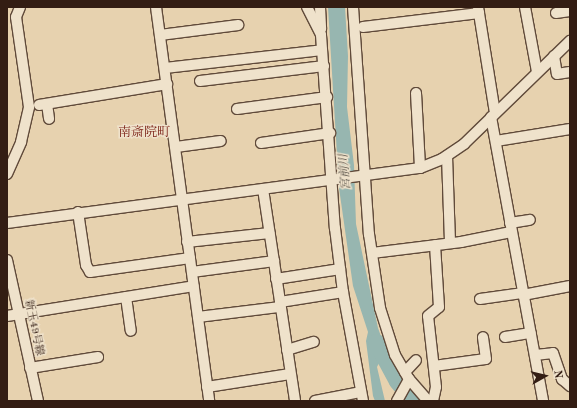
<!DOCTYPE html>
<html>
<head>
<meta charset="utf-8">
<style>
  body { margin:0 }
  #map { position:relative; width:577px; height:408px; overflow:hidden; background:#e7d2af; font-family:"Old Standard TT","Noto Serif JP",serif }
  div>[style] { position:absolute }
  .water>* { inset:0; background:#97b6b0 }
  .river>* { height:17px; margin:-8.5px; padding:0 8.5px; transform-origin:8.5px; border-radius:8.5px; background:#97b6b0 }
  .roads { filter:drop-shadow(1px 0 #604a3a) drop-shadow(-1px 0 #604a3a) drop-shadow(0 1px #604a3a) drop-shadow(0 -1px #604a3a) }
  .minor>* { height:10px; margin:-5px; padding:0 5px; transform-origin:5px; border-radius:5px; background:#efe2cb }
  span { translate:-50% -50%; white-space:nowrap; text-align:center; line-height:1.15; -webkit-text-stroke:3px #efe2cb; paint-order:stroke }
  .street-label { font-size:11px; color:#331d13 }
  .water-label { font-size:12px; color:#514b42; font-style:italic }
  .quarter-label { font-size:13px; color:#7a1f14 }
  .frame { position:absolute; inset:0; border:8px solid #331d13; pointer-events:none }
  .north { position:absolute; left:525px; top:356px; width:40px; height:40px; -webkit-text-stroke:3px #efe2cb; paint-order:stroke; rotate:82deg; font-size:11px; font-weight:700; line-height:16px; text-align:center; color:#331d13 }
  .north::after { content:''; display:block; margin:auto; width:14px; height:18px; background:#331d13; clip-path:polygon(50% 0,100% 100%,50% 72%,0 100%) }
</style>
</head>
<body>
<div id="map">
  <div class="water">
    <div style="clip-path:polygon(328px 7px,345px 7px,348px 56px,347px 107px,354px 165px,356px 224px,378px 328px,390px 361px,379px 363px,377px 367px,385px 401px,375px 401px,373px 396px,366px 341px,368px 332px,353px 286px,339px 188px)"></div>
  </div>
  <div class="river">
    <div style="left:376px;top:342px;width:44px;rotate:61.7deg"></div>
    <div style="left:397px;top:381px;width:26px;rotate:51deg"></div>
  </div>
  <div class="roads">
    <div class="minor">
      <div style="left:156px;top:7px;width:398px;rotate:82.3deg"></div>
      <div style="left:307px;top:7px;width:31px;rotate:63deg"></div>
      <div style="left:321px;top:35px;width:194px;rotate:85.9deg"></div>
      <div style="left:335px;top:228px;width:64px;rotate:82.9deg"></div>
      <div style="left:343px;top:292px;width:111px;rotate:79.6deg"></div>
      <div style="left:320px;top:7px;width:22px;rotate:87deg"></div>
      <div style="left:353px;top:7px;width:228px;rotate:86deg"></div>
      <div style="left:369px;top:234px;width:75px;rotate:81.5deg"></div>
      <div style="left:380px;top:308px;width:49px;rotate:72.3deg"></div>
      <div style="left:395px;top:355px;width:28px;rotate:60deg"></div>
      <div style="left:409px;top:379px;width:29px;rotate:49deg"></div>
      <div style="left:478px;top:7px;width:107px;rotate:80.9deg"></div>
      <div style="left:525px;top:7px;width:66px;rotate:79.5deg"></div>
      <div style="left:556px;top:13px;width:14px;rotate:-8deg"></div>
      <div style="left:363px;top:27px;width:117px;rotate:-6.9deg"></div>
      <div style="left:160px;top:35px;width:79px;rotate:-7.3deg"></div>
      <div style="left:554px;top:56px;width:18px;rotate:81deg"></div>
      <div style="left:557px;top:74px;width:13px;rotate:-9deg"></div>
      <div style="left:165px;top:68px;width:158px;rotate:-6.5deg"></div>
      <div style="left:200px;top:81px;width:125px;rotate:-6.9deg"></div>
      <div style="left:416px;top:93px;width:75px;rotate:86.9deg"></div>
      <div style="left:47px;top:104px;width:15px;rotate:82deg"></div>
      <div style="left:39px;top:105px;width:130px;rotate:-9.3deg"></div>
      <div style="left:237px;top:109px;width:91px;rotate:-7.6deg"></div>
      <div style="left:491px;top:117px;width:289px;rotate:79.6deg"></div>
      <div style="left:496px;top:141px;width:75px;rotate:-9.2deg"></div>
      <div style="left:261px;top:143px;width:70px;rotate:-8.2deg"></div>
      <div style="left:176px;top:147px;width:45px;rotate:-7.6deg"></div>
      <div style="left:447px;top:156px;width:87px;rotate:88deg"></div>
      <div style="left:7px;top:174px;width:35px;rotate:-66deg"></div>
      <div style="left:21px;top:142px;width:36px;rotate:-77deg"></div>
      <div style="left:29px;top:107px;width:91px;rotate:-98.2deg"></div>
      <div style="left:16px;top:17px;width:11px;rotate:-68deg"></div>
      <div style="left:263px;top:189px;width:214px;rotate:81.4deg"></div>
      <div style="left:78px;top:212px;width:54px;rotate:81.4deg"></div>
      <div style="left:86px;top:265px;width:8px;rotate:60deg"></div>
      <div style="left:90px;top:272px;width:101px;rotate:-8deg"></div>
      <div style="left:7px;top:223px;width:417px;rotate:-7.6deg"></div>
      <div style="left:420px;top:168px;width:24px;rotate:-22deg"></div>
      <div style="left:442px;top:159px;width:27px;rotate:-34deg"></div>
      <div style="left:464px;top:144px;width:148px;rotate:-44.2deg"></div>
      <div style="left:510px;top:223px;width:20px;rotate:-9deg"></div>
      <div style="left:187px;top:242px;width:83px;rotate:-6.2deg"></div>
      <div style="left:372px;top:253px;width:90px;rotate:-7deg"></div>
      <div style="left:461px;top:242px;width:51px;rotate:-11.3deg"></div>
      <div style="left:7px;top:260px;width:144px;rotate:77.6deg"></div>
      <div style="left:192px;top:272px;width:83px;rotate:-7.6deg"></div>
      <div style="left:276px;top:279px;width:65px;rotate:-8.9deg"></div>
      <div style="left:523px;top:295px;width:48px;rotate:-10.8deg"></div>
      <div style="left:126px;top:297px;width:34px;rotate:82deg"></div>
      <div style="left:480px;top:299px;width:42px;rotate:-8.1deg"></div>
      <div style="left:280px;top:302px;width:64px;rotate:-9deg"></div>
      <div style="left:7px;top:316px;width:189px;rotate:-9.1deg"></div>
      <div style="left:198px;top:317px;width:83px;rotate:-7deg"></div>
      <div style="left:505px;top:337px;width:26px;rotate:-9deg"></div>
      <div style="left:287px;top:350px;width:28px;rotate:-17deg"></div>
      <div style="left:535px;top:355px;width:18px;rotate:-6deg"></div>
      <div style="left:553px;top:353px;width:28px;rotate:71deg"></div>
      <div style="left:562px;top:379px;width:11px;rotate:41deg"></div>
      <div style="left:434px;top:366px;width:52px;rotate:-7.7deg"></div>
      <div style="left:486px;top:359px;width:22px;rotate:-98deg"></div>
      <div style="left:30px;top:368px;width:69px;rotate:-9.2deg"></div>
      <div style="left:405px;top:372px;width:16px;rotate:-47deg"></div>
      <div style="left:207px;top:387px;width:84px;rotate:-8.9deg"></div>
      <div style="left:315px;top:401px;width:47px;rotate:-11.1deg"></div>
      <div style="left:397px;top:401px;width:25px;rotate:-61deg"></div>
      <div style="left:433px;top:401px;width:14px;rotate:-78deg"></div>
      <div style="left:436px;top:387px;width:71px;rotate:-96.4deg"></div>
      <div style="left:428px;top:316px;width:14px;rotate:-39deg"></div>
      <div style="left:439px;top:307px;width:62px;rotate:-93.7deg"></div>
    </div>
  </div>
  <div class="street-label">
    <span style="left:33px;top:328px;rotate:78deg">新玉49号線</span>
  </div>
  <div class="water-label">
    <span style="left:346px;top:172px;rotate:-95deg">宮前川</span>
  </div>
  <div class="quarter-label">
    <span style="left:144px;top:133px">南斎院町</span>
  </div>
  <div class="frame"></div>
  <div class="north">N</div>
</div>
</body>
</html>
